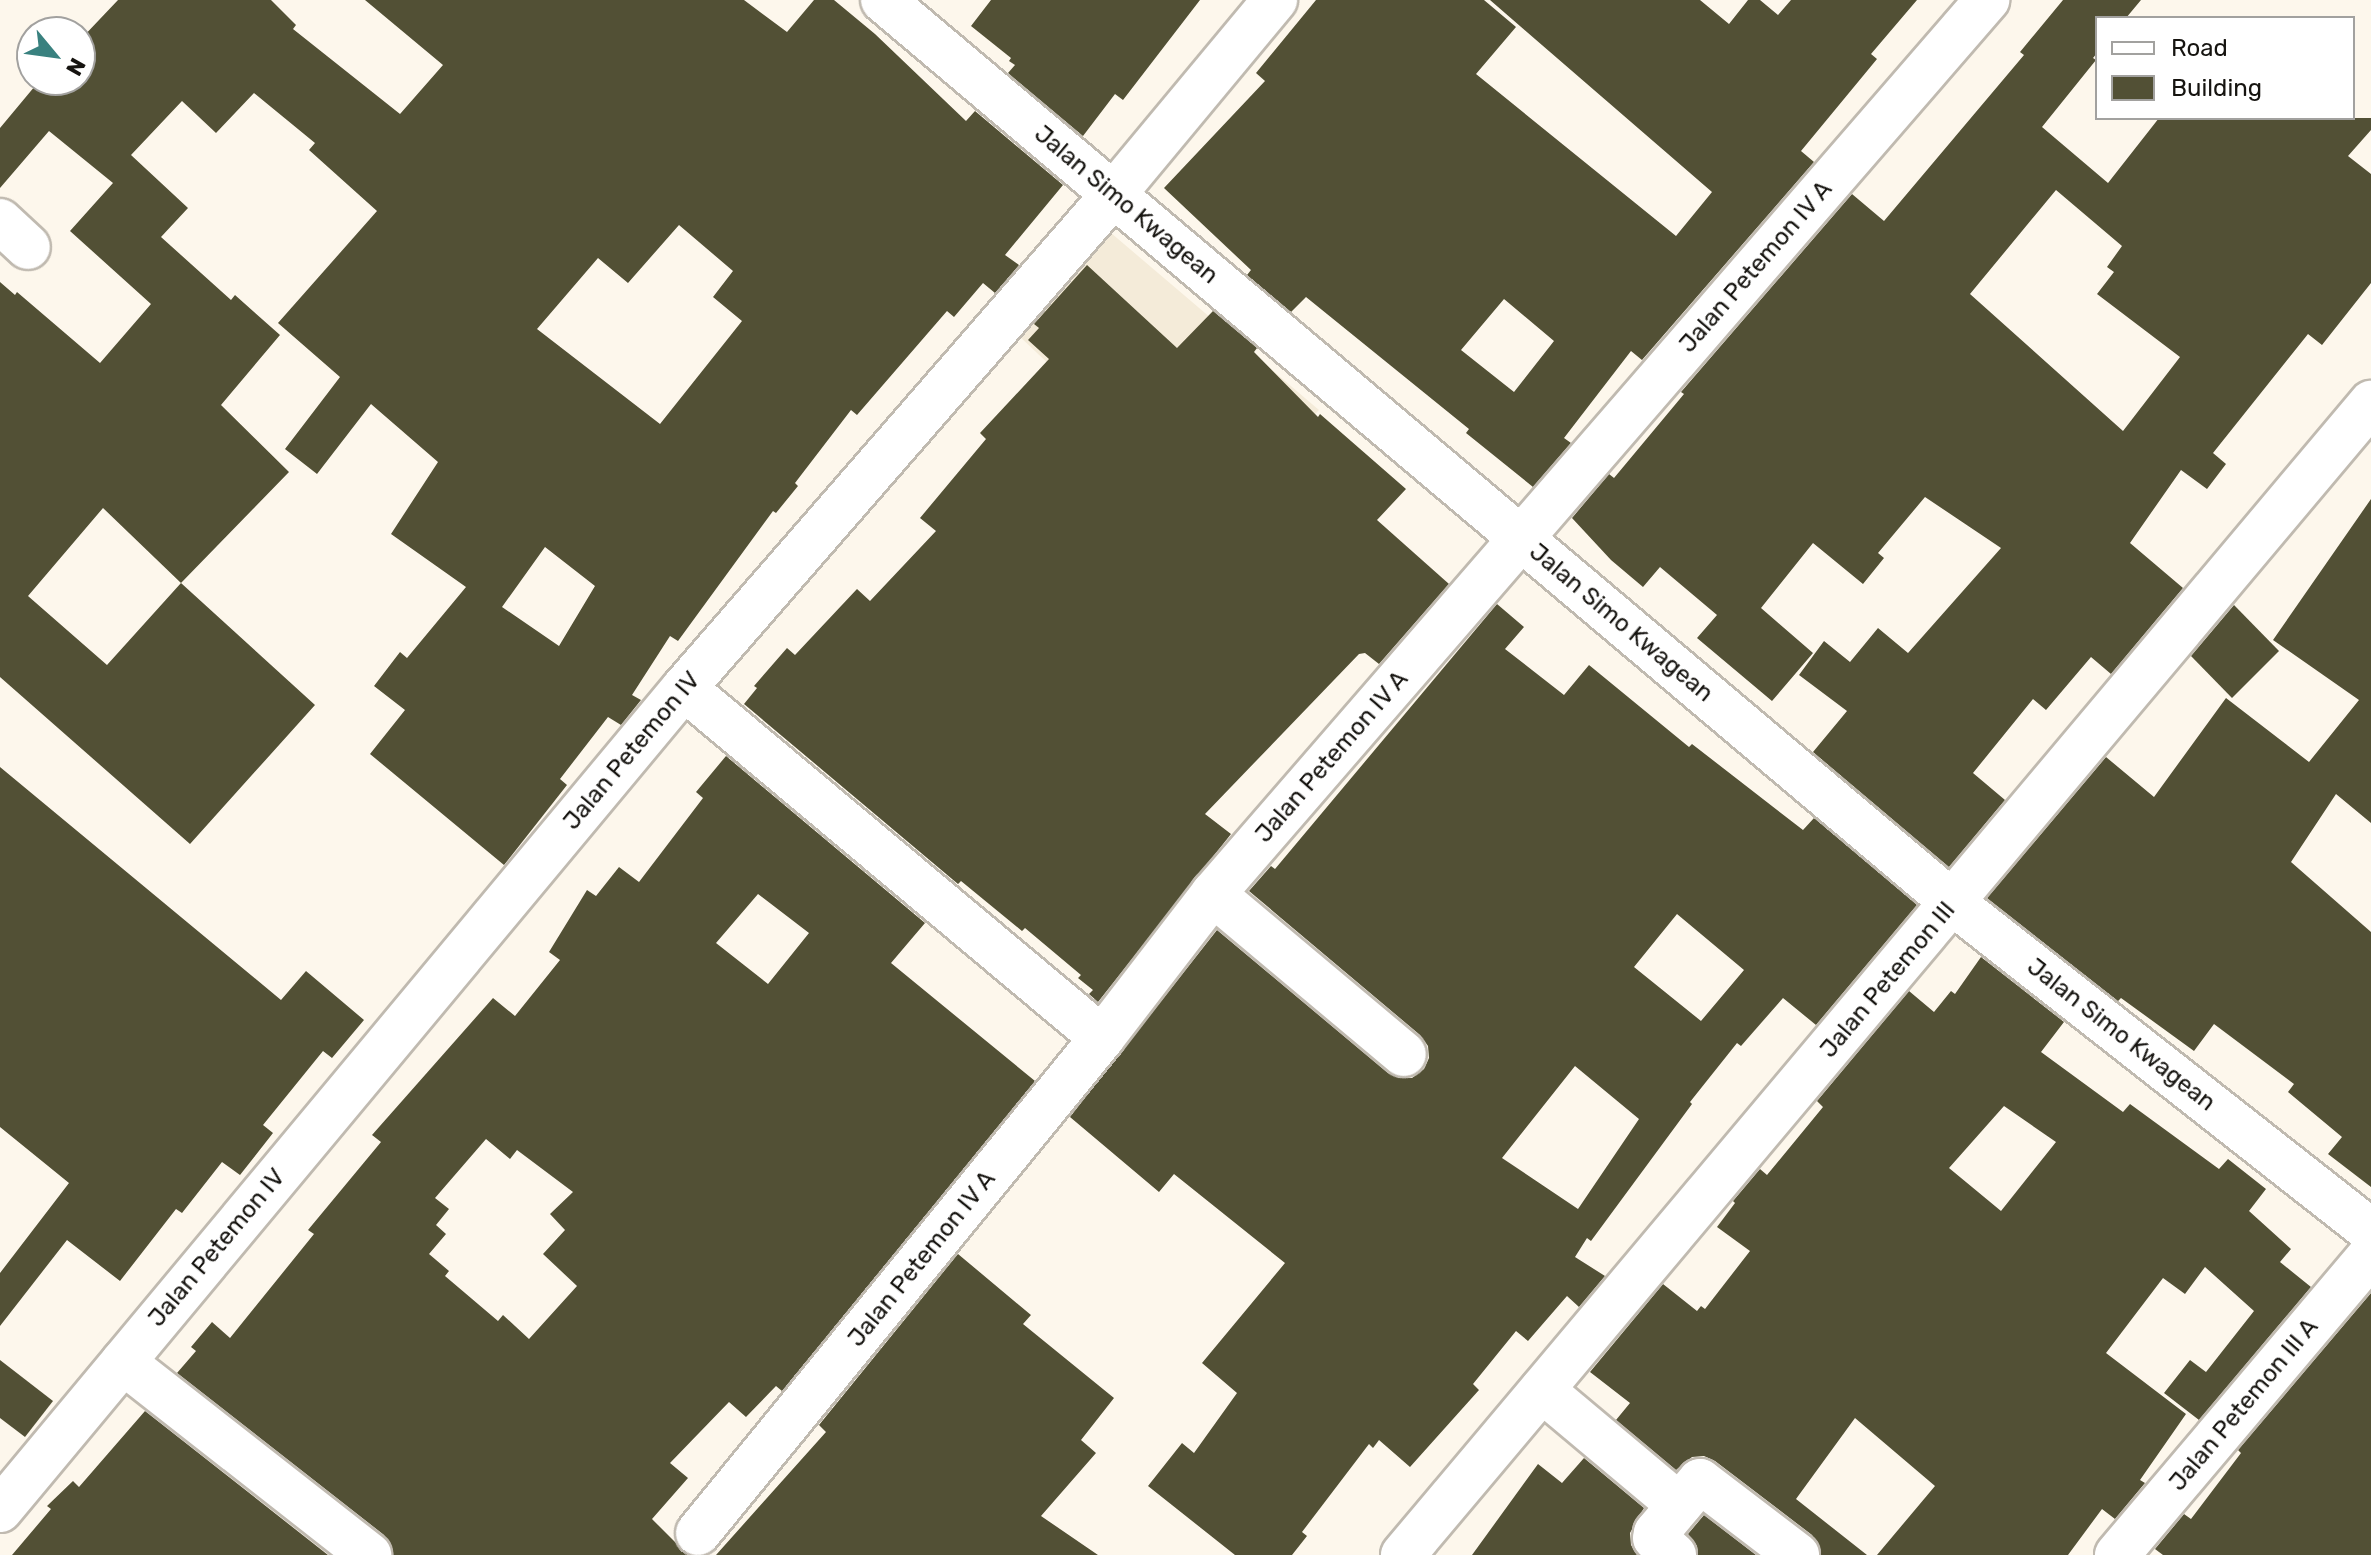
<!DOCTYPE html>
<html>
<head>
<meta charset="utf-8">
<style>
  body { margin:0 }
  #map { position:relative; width:2371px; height:1555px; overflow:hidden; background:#fdf7ec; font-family:Rubik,sans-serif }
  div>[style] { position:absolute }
  .built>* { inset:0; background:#f4ebd9 }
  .building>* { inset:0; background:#525035 }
  .roads { filter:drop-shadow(2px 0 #c0bab0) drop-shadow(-2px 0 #c0bab0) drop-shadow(0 2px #c0bab0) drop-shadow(0 -2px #c0bab0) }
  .minor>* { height:44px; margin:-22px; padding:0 22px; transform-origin:22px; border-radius:22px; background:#fff }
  span { translate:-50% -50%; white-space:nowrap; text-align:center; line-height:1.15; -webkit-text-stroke:8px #fff; paint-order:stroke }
  .street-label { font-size:24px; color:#161410 }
  .legend { position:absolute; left:2095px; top:16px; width:260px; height:104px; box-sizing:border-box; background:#fff; border:2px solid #a2a19f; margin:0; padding:10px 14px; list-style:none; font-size:24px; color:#161410 }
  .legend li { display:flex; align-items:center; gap:16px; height:40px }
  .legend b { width:40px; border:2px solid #a2a19f }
  .north { position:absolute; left:16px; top:16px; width:80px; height:80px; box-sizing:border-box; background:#fff; border:2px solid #a2a19f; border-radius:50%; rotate:119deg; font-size:22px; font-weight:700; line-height:32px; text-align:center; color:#161410 }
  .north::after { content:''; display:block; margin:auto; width:28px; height:36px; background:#39817f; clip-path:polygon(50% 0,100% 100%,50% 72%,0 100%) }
</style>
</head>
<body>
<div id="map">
  <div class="built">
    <div style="clip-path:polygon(1104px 227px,1319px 410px,1208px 527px,1177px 485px,1018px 335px)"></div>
  </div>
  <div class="building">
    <div style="clip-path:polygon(evenodd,118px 0,271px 0,296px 25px,293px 29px,400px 114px,443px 65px,365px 0,744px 0,787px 32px,814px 0,834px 0,875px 34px,966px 121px,975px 111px,1063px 185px,1005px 255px,1019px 265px,995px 293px,983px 283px,954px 317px,947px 311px,857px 415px,851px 410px,795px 483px,798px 486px,776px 513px,773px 511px,678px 641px,670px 636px,632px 695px,641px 700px,621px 725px,608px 717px,560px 779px,567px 785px,504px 865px,370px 754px,405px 710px,374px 686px,400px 652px,407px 658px,466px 587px,391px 534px,438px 462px,371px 404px,317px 474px,285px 449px,340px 377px,278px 323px,377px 211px,309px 150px,315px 143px,254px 93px,216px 133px,182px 101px,131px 155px,188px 208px,161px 237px,231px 300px,235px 295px,280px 335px,221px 405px,289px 472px,181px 583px,315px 705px,190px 844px,0 677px,0 282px,15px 295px,17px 292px,100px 363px,151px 304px,70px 231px,113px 183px,49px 131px,0 188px,0 128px,40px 80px,80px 80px,80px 40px,118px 0,679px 225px,733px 271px,713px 297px,742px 321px,660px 424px,537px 329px,598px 258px,628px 283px,679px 225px,118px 0,103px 508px,181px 583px,107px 665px,28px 596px,103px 508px,118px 0,545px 547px,595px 586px,559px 646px,502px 607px,545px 547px)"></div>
    <div style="clip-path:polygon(991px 0,1200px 0,1123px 100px,1115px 94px,1083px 136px,1008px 73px,1015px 65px,1009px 61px,1011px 58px,971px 26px)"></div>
    <div style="clip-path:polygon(evenodd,1316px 0,1484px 0,1516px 27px,1476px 74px,1676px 236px,1712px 192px,1490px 0,1700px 0,1729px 24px,1748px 0,1760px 0,1778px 15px,1791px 0,1917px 0,1871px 54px,1877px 59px,1801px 151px,1814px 162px,1642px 360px,1631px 351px,1564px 438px,1571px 443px,1533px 487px,1466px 433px,1469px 429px,1306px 297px,1291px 312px,1247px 275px,1251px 270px,1164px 188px,1265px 81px,1256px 73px,1316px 0,1504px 299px,1554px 341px,1514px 392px,1461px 350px,1504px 299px)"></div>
    <div style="clip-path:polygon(evenodd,2063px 0,2141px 0,2126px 18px,2097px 18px,2097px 53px,2093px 58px,2096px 60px,2042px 127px,2108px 183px,2159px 118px,2371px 118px,2371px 130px,2348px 156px,2371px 174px,2371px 283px,2322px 345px,2308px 334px,2213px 453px,2226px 464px,2207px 489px,2181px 470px,2130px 543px,2183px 588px,2111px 674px,2091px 657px,2046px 710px,2033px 699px,1973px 773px,2005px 800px,1949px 867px,1813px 752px,1847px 711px,1799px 675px,1824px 641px,1850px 662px,1878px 628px,1908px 653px,2001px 548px,1925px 497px,1878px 553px,1884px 558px,1863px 584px,1813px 543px,1761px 608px,1813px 653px,1772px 701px,1697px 638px,1717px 615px,1660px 567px,1643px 587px,1611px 560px,1572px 518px,1609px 474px,1614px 478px,1684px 394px,1681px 392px,1852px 194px,1884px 221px,2024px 55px,2020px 52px,2063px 0,2056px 190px,2122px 246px,2107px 267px,2114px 272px,2097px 294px,2180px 357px,2123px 431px,1970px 294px,2056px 190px)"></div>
    <div style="clip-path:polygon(1087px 265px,1177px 348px,1213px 311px,1257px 348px,1254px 352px,1318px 417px,1320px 414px,1406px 489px,1377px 520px,1449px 584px,1379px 664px,1365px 653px,1359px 654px,1205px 814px,1231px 834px,1098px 1002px,1089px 994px,1093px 990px,1078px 978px,1081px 975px,1025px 928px,1022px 931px,961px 881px,958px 884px,744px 704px,757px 688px,754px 686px,787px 648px,795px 655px,857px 589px,870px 601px,936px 531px,920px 518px,986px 439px,980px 433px,1049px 359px,1028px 340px,1039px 328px,1034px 324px)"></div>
    <div style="clip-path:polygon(2371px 499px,2371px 823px,2336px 794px,2291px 862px,2371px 932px,2371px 1187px,2328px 1154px,2342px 1137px,2288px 1092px,2294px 1084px,2214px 1024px,2194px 1051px,2121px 998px,2118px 1001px,1987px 898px,2106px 757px,2154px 797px,2226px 698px,2309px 762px,2359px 700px,2273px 640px)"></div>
    <div style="clip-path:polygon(evenodd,1497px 604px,1524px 627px,1505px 649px,1564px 695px,1589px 665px,1689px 747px,1692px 744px,1803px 830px,1814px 818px,1917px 905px,1816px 1025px,1783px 998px,1741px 1046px,1737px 1043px,1690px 1102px,1692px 1104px,1591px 1241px,1587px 1238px,1575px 1257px,1605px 1276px,1579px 1307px,1567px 1296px,1528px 1341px,1516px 1331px,1473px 1384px,1479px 1390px,1410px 1467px,1379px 1440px,1373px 1448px,1369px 1444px,1302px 1532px,1307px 1536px,1292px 1555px,1235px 1555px,1148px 1486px,1182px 1443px,1194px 1453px,1237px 1393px,1202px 1363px,1285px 1263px,1174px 1174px,1159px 1192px,1070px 1117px,1217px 930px,1388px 1073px,1399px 1078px,1412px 1078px,1424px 1069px,1429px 1058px,1428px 1046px,1420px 1035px,1249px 891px,1271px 866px,1275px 869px,1497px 604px,1677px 914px,1744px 970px,1701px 1021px,1634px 967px,1677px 914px,1497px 604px,1575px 1066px,1639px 1119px,1578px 1209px,1502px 1158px,1575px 1066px)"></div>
    <div style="clip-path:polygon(2234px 605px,2279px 651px,2232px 698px,2191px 656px)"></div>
    <div style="clip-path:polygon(evenodd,726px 756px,925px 923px,891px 963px,1035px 1081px,782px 1391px,776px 1386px,746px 1417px,729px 1402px,670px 1463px,688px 1478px,652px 1519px,688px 1555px,393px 1555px,384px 1535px,177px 1373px,196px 1351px,191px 1347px,212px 1322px,230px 1338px,314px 1234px,308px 1230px,381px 1142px,372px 1135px,493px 998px,515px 1016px,560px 960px,549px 952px,587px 890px,596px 896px,619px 867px,639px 882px,703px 798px,696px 792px,726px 756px,758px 894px,809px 933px,768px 984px,716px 943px,758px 894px,726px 756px,486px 1139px,510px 1159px,517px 1150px,573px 1192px,550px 1214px,565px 1230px,543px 1254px,577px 1286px,529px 1339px,503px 1315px,498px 1321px,445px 1276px,449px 1271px,429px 1254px,446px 1234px,436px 1225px,449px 1209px,435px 1198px,486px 1139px)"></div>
    <div style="clip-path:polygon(0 767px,281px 1000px,306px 971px,364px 1020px,332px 1058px,323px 1051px,263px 1125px,273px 1133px,240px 1175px,222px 1162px,182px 1213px,176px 1209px,120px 1281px,67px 1240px,0 1326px,0 1273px,69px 1183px,0 1127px)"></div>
    <div style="clip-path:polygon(evenodd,1981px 957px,2064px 1022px,2041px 1052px,2123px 1112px,2130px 1104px,2219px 1169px,2228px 1159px,2266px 1189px,2249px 1211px,2291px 1249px,2280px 1262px,2311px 1287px,2199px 1420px,2164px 1393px,2190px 1360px,2206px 1372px,2254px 1311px,2205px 1267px,2185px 1294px,2163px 1278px,2106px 1353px,2186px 1414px,2140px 1480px,2145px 1483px,2115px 1519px,2102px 1509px,2068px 1555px,1877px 1555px,1935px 1486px,1855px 1418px,1796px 1499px,1867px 1555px,1821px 1555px,1812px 1535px,1715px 1461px,1704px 1456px,1692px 1457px,1676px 1470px,1616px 1420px,1630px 1403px,1590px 1372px,1663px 1284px,1697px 1311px,1701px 1306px,1705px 1309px,1750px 1251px,1717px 1227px,1735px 1203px,1733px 1201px,1760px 1169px,1767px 1175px,1823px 1107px,1817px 1101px,1909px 991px,1934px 1012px,1951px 991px,1955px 994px,1981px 957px,2004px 1106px,2056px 1142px,2001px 1211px,1949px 1168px,2004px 1106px)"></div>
    <div style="clip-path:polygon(958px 1254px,1031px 1315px,1023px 1324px,1114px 1398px,1081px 1440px,1096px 1453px,1041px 1516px,1098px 1555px,716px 1555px,826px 1432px,819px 1425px)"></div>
    <div style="clip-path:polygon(2371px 1293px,2371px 1555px,2163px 1555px,2155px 1549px,2184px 1514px,2191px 1519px,2241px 1453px,2238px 1450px)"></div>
    <div style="clip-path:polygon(0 1360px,53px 1401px,25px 1437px,0 1418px)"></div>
    <div style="clip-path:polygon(145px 1411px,328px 1555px,12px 1555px,51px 1509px,47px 1506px,73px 1481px,79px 1487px)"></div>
    <div style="clip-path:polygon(1584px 1458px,1644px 1508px,1630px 1533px,1631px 1545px,1637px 1555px,1472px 1555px,1538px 1464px,1562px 1483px)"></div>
    <div style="clip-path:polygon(1704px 1515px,1756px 1555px,1698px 1555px,1697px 1546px,1688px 1534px)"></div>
  </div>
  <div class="roads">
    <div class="minor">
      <div style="left:883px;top:0;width:1400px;rotate:40.16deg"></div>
      <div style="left:1953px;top:903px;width:531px;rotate:38.12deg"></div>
      <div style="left:0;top:221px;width:38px;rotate:43deg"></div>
      <div style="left:684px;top:688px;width:545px;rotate:39.94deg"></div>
      <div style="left:1213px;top:894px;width:249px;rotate:40deg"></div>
      <div style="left:123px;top:1362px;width:313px;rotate:38.1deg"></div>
      <div style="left:1542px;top:1390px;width:179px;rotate:40deg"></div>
      <div style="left:0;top:1510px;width:1069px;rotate:-50.24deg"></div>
      <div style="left:684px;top:688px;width:654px;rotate:-48.97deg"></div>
      <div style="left:1113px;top:195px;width:254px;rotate:-50.3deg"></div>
      <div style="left:698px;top:1533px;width:639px;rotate:-50.78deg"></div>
      <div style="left:1102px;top:1038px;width:182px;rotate:-52.4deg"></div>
      <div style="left:1213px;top:894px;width:1183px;rotate:-49.11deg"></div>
      <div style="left:1403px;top:1555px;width:1505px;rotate:-49.96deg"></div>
      <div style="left:1674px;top:1555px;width:25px;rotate:-138deg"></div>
      <div style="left:1655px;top:1538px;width:5px;rotate:-79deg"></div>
      <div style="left:1656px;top:1533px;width:68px;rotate:-49.8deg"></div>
      <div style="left:1700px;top:1481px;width:122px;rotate:37.3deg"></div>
      <div style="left:2117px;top:1555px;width:394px;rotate:-49.8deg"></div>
    </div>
  </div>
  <div class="street-label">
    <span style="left:1126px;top:205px;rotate:40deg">Jalan Simo Kwagean</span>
    <span style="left:1756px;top:267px;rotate:-49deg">Jalan Petemon IV A</span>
    <span style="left:1621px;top:623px;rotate:40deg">Jalan Simo Kwagean</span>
    <span style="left:632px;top:751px;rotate:-50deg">Jalan Petemon IV</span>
    <span style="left:1332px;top:757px;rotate:-49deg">Jalan Petemon IV A</span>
    <span style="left:1888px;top:980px;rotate:-50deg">Jalan Petemon III</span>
    <span style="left:2121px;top:1035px;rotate:38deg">Jalan Simo Kwagean</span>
    <span style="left:217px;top:1248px;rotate:-50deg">Jalan Petemon IV</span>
    <span style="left:922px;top:1259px;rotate:-51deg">Jalan Petemon IV A</span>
    <span style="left:2244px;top:1405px;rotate:-50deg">Jalan Petemon III A</span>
  </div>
  <ul class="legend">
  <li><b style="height:10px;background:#fff"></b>Road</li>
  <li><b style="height:22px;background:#525035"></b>Building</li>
  </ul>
  <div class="north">N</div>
</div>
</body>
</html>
